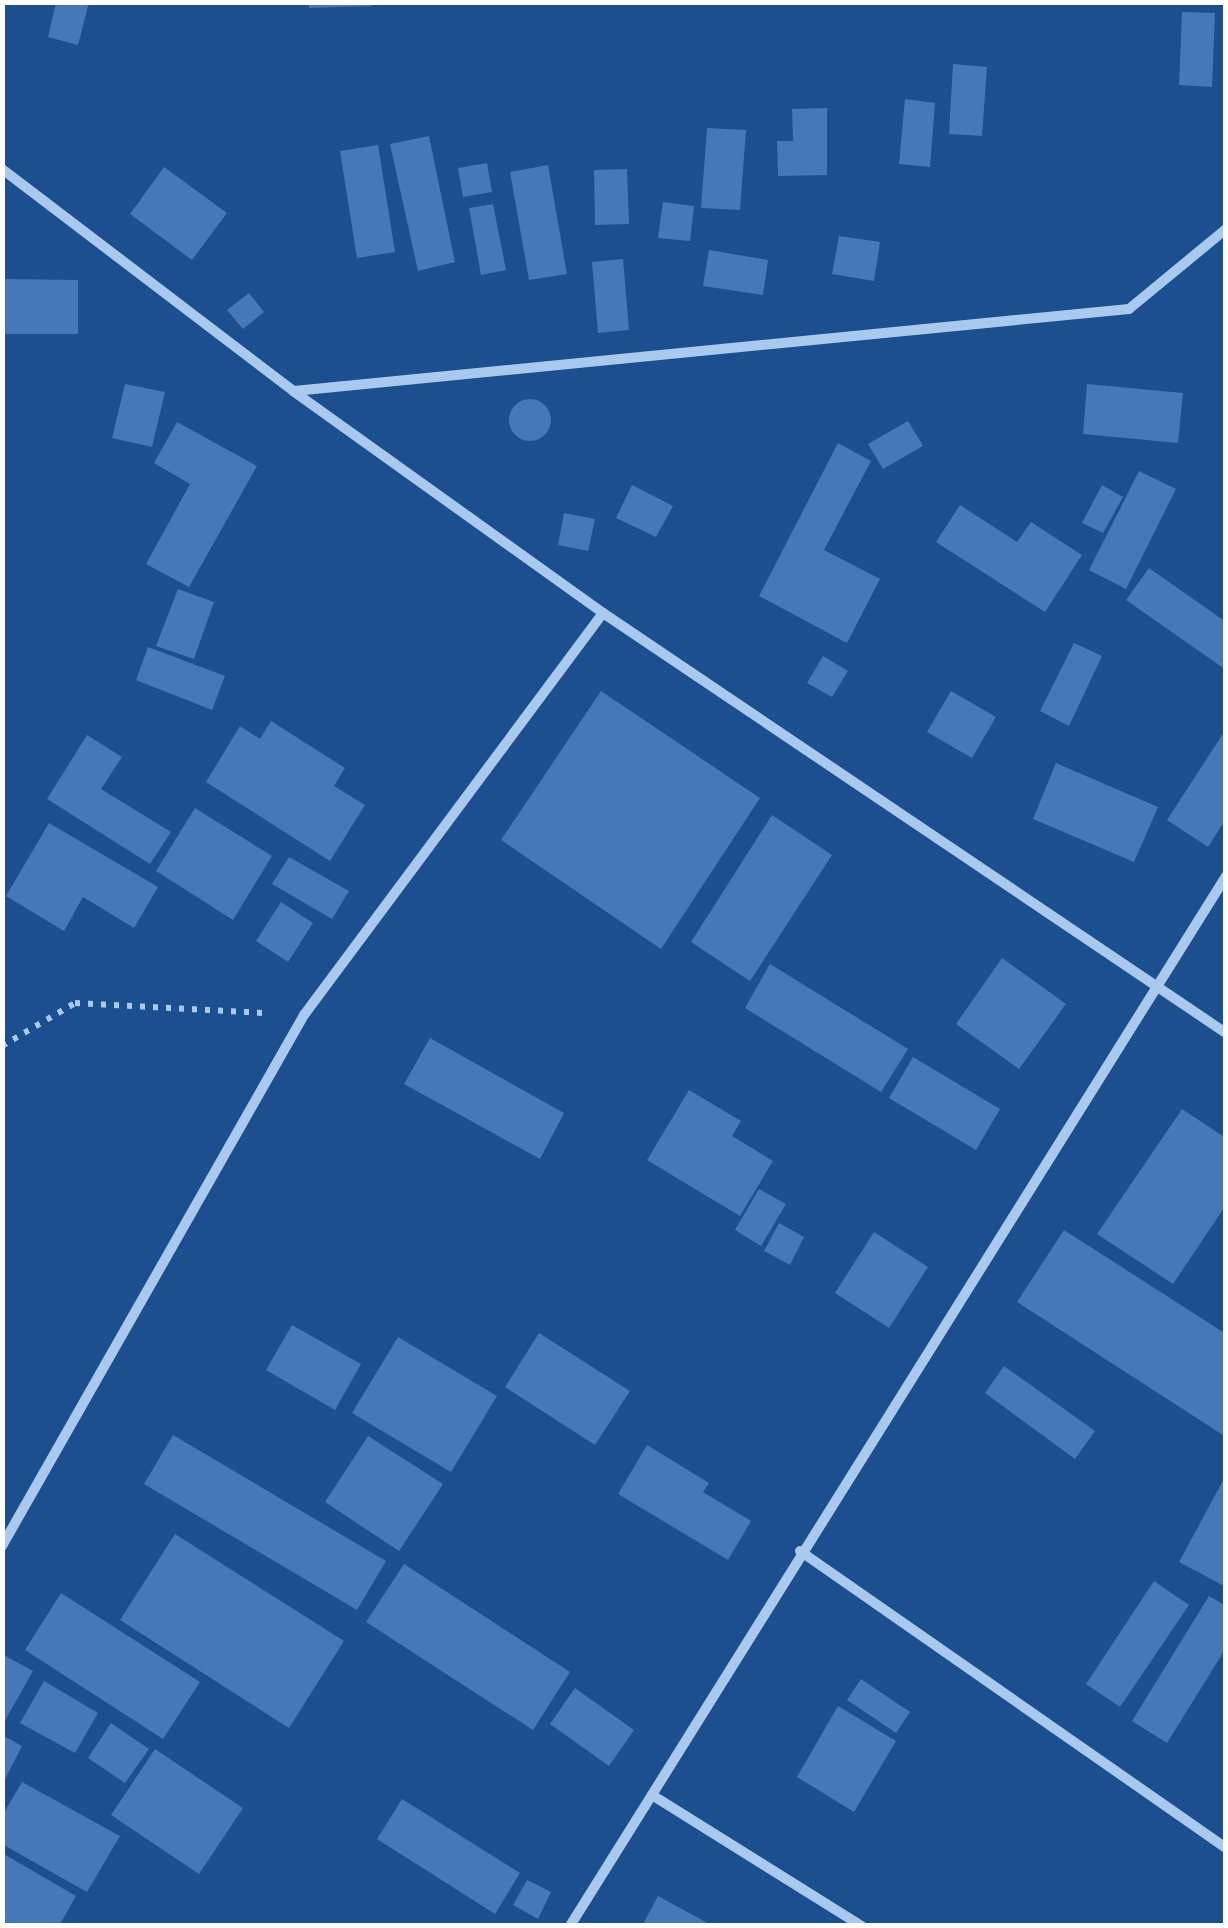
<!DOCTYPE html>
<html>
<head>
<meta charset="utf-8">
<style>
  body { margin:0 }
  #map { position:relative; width:1228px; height:1928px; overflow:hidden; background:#1b4f8f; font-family:"Open Sans",sans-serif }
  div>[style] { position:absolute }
  .building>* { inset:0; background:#4478b7 }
  .round { border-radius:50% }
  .path>* { height:6px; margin-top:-3px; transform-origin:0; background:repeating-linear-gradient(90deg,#a9c9ee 0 5px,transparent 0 13px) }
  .street>* { height:10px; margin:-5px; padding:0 5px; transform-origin:5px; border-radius:5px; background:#a9c9ee }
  span { translate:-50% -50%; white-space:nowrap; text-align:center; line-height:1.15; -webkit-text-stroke:8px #1b4f8f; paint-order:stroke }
  .frame { position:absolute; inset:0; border:5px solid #fff; pointer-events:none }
</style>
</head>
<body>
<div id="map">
  <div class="building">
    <div style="clip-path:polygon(56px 2px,89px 2px,78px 45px,48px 37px)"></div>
    <div style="clip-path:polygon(309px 2px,372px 2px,372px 6px,309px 8px)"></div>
    <div style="clip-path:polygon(1182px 12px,1215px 13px,1212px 87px,1179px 85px)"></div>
    <div style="clip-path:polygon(953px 64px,987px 67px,982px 136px,949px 134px)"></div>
    <div style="clip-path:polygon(905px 99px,935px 103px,930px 167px,899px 164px)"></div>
    <div style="clip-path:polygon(827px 108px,827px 175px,778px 176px,777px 141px,793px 141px,792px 109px)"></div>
    <div style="clip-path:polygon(707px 128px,746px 130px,740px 210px,701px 208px)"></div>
    <div style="clip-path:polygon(429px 136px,455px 262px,418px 271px,390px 144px)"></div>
    <div style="clip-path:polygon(378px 145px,395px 252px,357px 258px,340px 151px)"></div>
    <div style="clip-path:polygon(487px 163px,492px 192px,463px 197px,458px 168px)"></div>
    <div style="clip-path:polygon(548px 165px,567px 274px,529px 280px,510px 172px)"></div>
    <div style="clip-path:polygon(164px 167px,227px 213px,192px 260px,130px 214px)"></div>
    <div style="clip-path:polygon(627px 169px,629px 224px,595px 225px,594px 170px)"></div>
    <div style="clip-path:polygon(663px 202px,694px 206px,690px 241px,658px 238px)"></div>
    <div style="clip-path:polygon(493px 204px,506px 270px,481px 275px,469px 208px)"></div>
    <div style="clip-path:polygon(839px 236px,880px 242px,874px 281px,832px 274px)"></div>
    <div style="clip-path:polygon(709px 250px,768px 260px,763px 295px,703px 286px)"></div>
    <div style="clip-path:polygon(623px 259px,629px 330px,598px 333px,592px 262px)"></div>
    <div style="clip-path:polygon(2px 279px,78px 280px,78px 334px,2px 334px)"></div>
    <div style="clip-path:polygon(249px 293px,264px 312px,243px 329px,227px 310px)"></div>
    <div style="clip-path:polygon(125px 384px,165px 392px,152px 447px,112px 438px)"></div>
    <div style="clip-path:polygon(1087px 384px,1183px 393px,1178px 443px,1083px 434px)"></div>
    <div class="round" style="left:509px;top:399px;width:42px;height:42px"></div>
    <div style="clip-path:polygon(908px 421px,923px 446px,883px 469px,868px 444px)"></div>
    <div style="clip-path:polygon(177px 422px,257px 466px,189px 587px,146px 564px,190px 484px,154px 463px)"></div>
    <div style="clip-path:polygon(838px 443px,871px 461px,824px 550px,880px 579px,847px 643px,759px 596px)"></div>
    <div style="clip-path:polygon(1139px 471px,1176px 489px,1126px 589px,1089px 570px)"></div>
    <div style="clip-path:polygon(632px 485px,673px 506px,656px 537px,616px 518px)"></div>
    <div style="clip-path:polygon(1102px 485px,1123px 497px,1103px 533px,1082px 523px)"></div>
    <div style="clip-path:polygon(960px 505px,1017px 542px,1031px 522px,1082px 555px,1045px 612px,936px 542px)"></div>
    <div style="clip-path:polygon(564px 513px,595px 519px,588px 551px,558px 545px)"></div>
    <div style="clip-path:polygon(1149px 568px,1226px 622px,1226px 670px,1126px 600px)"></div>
    <div style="clip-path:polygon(178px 589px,214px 602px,194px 659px,156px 646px)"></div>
    <div style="clip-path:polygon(1074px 643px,1102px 656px,1069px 726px,1040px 711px)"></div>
    <div style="clip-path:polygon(148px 647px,225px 676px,212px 710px,136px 680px)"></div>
    <div style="clip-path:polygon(823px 656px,848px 671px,832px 697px,807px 683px)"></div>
    <div style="clip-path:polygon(601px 691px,760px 798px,661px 949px,501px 840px)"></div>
    <div style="clip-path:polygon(951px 691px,996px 717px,972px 758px,927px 732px)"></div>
    <div style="clip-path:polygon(271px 721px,345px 768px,334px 786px,365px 805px,330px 861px,206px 782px,240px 726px,260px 739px)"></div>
    <div style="clip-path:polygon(1226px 729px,1226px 819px,1208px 847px,1167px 820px)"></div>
    <div style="clip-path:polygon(87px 735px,122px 757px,101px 789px,171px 832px,150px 864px,47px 799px)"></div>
    <div style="clip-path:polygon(1056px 763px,1158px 807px,1134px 862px,1033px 819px)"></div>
    <div style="clip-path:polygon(195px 808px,272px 856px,233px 920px,156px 871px)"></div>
    <div style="clip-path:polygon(772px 815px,832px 855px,750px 981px,691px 942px)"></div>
    <div style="clip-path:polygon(49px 823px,158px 887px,134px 928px,83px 897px,64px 931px,6px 896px)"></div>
    <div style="clip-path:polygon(289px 857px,349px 891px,332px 919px,272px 884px)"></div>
    <div style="clip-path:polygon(281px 902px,313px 923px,288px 962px,256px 941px)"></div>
    <div style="clip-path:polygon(1002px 958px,1066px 1004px,1019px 1069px,956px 1024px)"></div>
    <div style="clip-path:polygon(770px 964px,908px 1049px,881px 1092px,745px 1008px)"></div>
    <div style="clip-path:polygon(430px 1038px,564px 1113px,540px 1159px,404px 1084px)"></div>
    <div style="clip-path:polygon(913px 1057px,1000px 1109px,976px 1150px,889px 1098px)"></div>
    <div style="clip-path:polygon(689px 1090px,741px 1121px,732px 1136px,773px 1161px,740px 1216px,647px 1160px)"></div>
    <div style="clip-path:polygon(1182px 1109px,1226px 1138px,1226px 1205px,1173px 1284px,1097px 1234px)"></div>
    <div style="clip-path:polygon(759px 1189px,786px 1204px,761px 1246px,735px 1230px)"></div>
    <div style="clip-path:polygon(779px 1223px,804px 1237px,790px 1265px,764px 1251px)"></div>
    <div style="clip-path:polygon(1064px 1230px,1226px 1334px,1226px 1437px,1017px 1302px)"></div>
    <div style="clip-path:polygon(874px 1232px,928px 1267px,889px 1328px,835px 1293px)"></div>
    <div style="clip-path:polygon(292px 1325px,361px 1364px,335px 1410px,266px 1370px)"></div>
    <div style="clip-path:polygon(539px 1333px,630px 1391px,595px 1445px,505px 1387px)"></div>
    <div style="clip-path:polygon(398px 1337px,497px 1396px,451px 1472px,352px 1413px)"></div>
    <div style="clip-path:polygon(1004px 1366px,1095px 1431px,1075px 1459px,985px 1393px)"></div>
    <div style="clip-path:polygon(173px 1435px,386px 1561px,357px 1610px,144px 1484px)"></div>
    <div style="clip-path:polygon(368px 1436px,443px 1484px,399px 1551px,325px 1502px)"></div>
    <div style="clip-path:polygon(647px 1445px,709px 1483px,703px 1492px,751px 1521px,728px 1560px,618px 1494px)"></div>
    <div style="clip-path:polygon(1226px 1475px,1226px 1587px,1179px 1562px)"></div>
    <div style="clip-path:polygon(175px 1534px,344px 1641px,289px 1728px,120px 1620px)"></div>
    <div style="clip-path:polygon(404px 1564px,570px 1672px,533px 1730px,366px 1622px)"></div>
    <div style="clip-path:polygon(1154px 1581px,1189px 1605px,1120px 1707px,1086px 1684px)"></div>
    <div style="clip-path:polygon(61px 1593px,200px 1682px,163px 1739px,25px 1650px)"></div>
    <div style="clip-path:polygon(1209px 1596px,1226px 1606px,1226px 1648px,1167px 1743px,1132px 1721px)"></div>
    <div style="clip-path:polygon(2px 1654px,33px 1671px,2px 1726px)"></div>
    <div style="clip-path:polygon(861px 1679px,910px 1712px,896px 1733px,847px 1700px)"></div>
    <div style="clip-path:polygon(44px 1681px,98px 1713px,75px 1753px,20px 1723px)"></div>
    <div style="clip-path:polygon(575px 1688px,634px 1730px,609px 1766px,550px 1724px)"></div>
    <div style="clip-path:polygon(838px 1706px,896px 1741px,854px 1812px,797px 1777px)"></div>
    <div style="clip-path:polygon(111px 1723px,149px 1749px,125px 1783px,88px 1758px)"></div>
    <div style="clip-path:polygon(2px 1735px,22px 1746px,2px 1785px)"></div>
    <div style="clip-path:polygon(155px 1749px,243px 1808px,199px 1874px,111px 1815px)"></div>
    <div style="clip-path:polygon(22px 1782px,120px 1836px,87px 1892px,2px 1844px,2px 1816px)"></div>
    <div style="clip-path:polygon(402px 1799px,520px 1873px,495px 1914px,377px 1839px)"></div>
    <div style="clip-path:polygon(2px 1853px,76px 1896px,59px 1926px,2px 1926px)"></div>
    <div style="clip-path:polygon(527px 1880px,551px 1892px,538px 1919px,513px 1905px)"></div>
    <div style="clip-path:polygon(658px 1896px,713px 1926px,642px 1926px)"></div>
  </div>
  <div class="path">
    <div style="left:2px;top:1046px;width:85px;rotate:-30.5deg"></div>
    <div style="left:75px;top:1003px;width:189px;rotate:3deg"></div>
  </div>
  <div class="street">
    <div style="left:2px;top:169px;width:366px;rotate:37.3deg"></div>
    <div style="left:293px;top:391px;width:381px;rotate:35.6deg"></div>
    <div style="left:603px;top:613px;width:751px;rotate:33.99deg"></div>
    <div style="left:294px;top:391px;width:839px;rotate:-5.61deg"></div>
    <div style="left:1129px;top:309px;width:126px;rotate:-39.5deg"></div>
    <div style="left:2px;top:1546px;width:611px;rotate:-60.37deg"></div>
    <div style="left:304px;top:1015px;width:501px;rotate:-53.36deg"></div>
    <div style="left:800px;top:1551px;width:519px;rotate:34.88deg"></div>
    <div style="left:652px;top:1795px;width:248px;rotate:32deg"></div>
    <div style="left:570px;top:1926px;width:1238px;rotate:-58deg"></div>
  </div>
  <div class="frame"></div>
</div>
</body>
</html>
